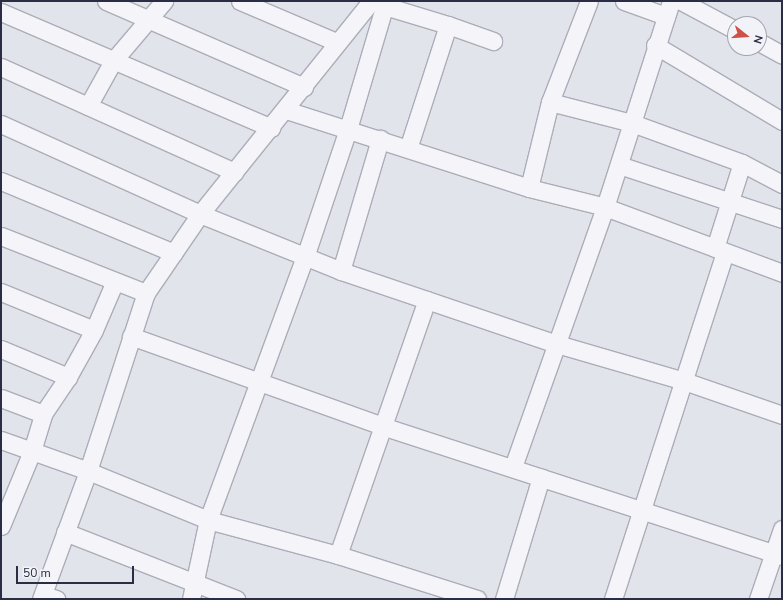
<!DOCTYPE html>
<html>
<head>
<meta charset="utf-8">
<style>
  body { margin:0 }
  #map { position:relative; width:783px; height:600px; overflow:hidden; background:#e2e4eb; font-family:"Nunito Sans",sans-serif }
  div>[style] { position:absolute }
  .roads { filter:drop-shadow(1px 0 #abadb9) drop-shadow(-1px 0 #abadb9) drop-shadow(0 1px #abadb9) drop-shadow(0 -1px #abadb9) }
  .street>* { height:17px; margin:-8.5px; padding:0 8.5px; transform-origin:8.5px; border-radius:8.5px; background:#f5f5f9 }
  span { translate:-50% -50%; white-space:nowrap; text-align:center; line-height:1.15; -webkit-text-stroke:3px #f2f3f8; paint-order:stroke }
  .frame { position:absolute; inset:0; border:2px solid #2a2d43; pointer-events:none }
  .north { position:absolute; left:727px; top:16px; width:40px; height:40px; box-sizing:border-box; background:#f2f3f8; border:1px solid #a2a4b0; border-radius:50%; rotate:107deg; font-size:11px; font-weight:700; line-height:16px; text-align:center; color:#2a2d43 }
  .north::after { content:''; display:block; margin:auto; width:14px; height:18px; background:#cf5047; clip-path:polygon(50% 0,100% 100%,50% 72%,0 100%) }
  .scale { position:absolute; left:16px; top:566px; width:118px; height:18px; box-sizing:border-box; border:2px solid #2a2d43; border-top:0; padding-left:5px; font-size:12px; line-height:14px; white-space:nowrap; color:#2a2d43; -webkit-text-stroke:3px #f2f3f8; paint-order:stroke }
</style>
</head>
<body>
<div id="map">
  <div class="roads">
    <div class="street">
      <div style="left:106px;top:1px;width:216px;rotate:23.5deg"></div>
      <div style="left:240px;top:1px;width:104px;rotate:23.1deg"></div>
      <div style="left:624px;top:1px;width:45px;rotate:19.7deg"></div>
      <div style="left:681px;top:1px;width:61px;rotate:28.2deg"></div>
      <div style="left:385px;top:6px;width:66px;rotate:16.8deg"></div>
      <div style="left:448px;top:25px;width:130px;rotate:107.9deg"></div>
      <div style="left:1px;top:12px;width:294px;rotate:23.2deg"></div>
      <div style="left:448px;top:25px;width:48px;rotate:19.6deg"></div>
      <div style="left:759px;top:42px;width:26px;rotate:29deg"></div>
      <div style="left:655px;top:45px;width:148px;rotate:30.9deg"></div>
      <div style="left:1px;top:67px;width:256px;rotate:24.2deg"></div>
      <div style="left:550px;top:102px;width:85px;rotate:14.4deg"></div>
      <div style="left:632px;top:123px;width:117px;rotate:20deg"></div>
      <div style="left:742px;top:163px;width:45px;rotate:27.7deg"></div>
      <div style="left:88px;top:106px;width:51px;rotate:-60.9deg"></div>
      <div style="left:113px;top:61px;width:79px;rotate:-49.6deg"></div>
      <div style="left:286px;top:110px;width:255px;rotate:17.8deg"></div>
      <div style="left:529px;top:188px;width:78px;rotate:14deg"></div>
      <div style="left:605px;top:207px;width:189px;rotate:20.4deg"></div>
      <div style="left:1px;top:124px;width:218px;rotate:24.3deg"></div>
      <div style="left:200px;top:214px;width:152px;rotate:22deg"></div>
      <div style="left:341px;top:271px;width:228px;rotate:18.7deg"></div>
      <div style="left:557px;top:344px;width:132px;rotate:16.2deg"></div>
      <div style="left:684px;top:381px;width:104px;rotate:19.1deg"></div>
      <div style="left:619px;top:165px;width:172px;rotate:18.3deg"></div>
      <div style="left:1px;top:181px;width:187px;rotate:22.6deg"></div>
      <div style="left:529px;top:188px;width:89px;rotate:-76.3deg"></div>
      <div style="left:550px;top:102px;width:108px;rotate:-68.9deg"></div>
      <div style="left:1px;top:236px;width:156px;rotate:21.5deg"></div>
      <div style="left:715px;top:248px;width:89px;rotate:-72.4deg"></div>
      <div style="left:341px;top:271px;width:138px;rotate:-73.5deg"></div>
      <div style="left:1px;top:292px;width:100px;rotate:22.2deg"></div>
      <div style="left:131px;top:336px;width:267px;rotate:19.7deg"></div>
      <div style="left:382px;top:426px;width:421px;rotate:18deg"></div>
      <div style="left:1px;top:349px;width:73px;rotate:22.7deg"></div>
      <div style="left:1px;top:398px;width:45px;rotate:20.9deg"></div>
      <div style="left:1px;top:440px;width:92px;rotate:19.6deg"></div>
      <div style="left:88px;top:471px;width:130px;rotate:22.2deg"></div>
      <div style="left:208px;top:520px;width:135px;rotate:15.1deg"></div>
      <div style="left:338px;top:555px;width:146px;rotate:17.6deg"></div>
      <div style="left:513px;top:467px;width:276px;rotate:-70.5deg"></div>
      <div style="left:605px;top:207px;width:216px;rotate:-72.2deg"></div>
      <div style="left:1px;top:526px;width:81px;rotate:-67.5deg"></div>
      <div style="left:32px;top:451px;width:39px;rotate:-73deg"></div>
      <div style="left:43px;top:414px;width:45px;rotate:-56deg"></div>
      <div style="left:68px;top:377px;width:54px;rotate:-61deg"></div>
      <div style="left:94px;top:330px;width:53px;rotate:-66.8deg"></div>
      <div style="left:65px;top:532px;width:184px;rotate:21.4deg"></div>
      <div style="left:338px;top:555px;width:270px;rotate:-70.8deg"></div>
      <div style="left:43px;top:595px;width:14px;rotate:17deg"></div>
      <div style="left:41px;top:599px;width:136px;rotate:-69.8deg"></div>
      <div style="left:88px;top:471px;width:187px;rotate:-72deg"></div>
      <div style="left:146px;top:293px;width:96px;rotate:-55.6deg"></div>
      <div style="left:200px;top:214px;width:273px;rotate:-51.2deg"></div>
      <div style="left:191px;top:599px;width:81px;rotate:-77.9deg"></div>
      <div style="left:208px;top:520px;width:280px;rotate:-69.8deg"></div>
      <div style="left:305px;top:257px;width:135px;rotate:-71.4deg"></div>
      <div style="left:348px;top:129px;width:134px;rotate:-73.5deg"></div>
      <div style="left:504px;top:599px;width:127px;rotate:-73.1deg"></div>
      <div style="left:613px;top:599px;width:364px;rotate:-72.1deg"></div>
      <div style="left:758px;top:599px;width:74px;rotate:-71.1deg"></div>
    </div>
  </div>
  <div class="frame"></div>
  <div class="north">N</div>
  <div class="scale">50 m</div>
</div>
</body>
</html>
